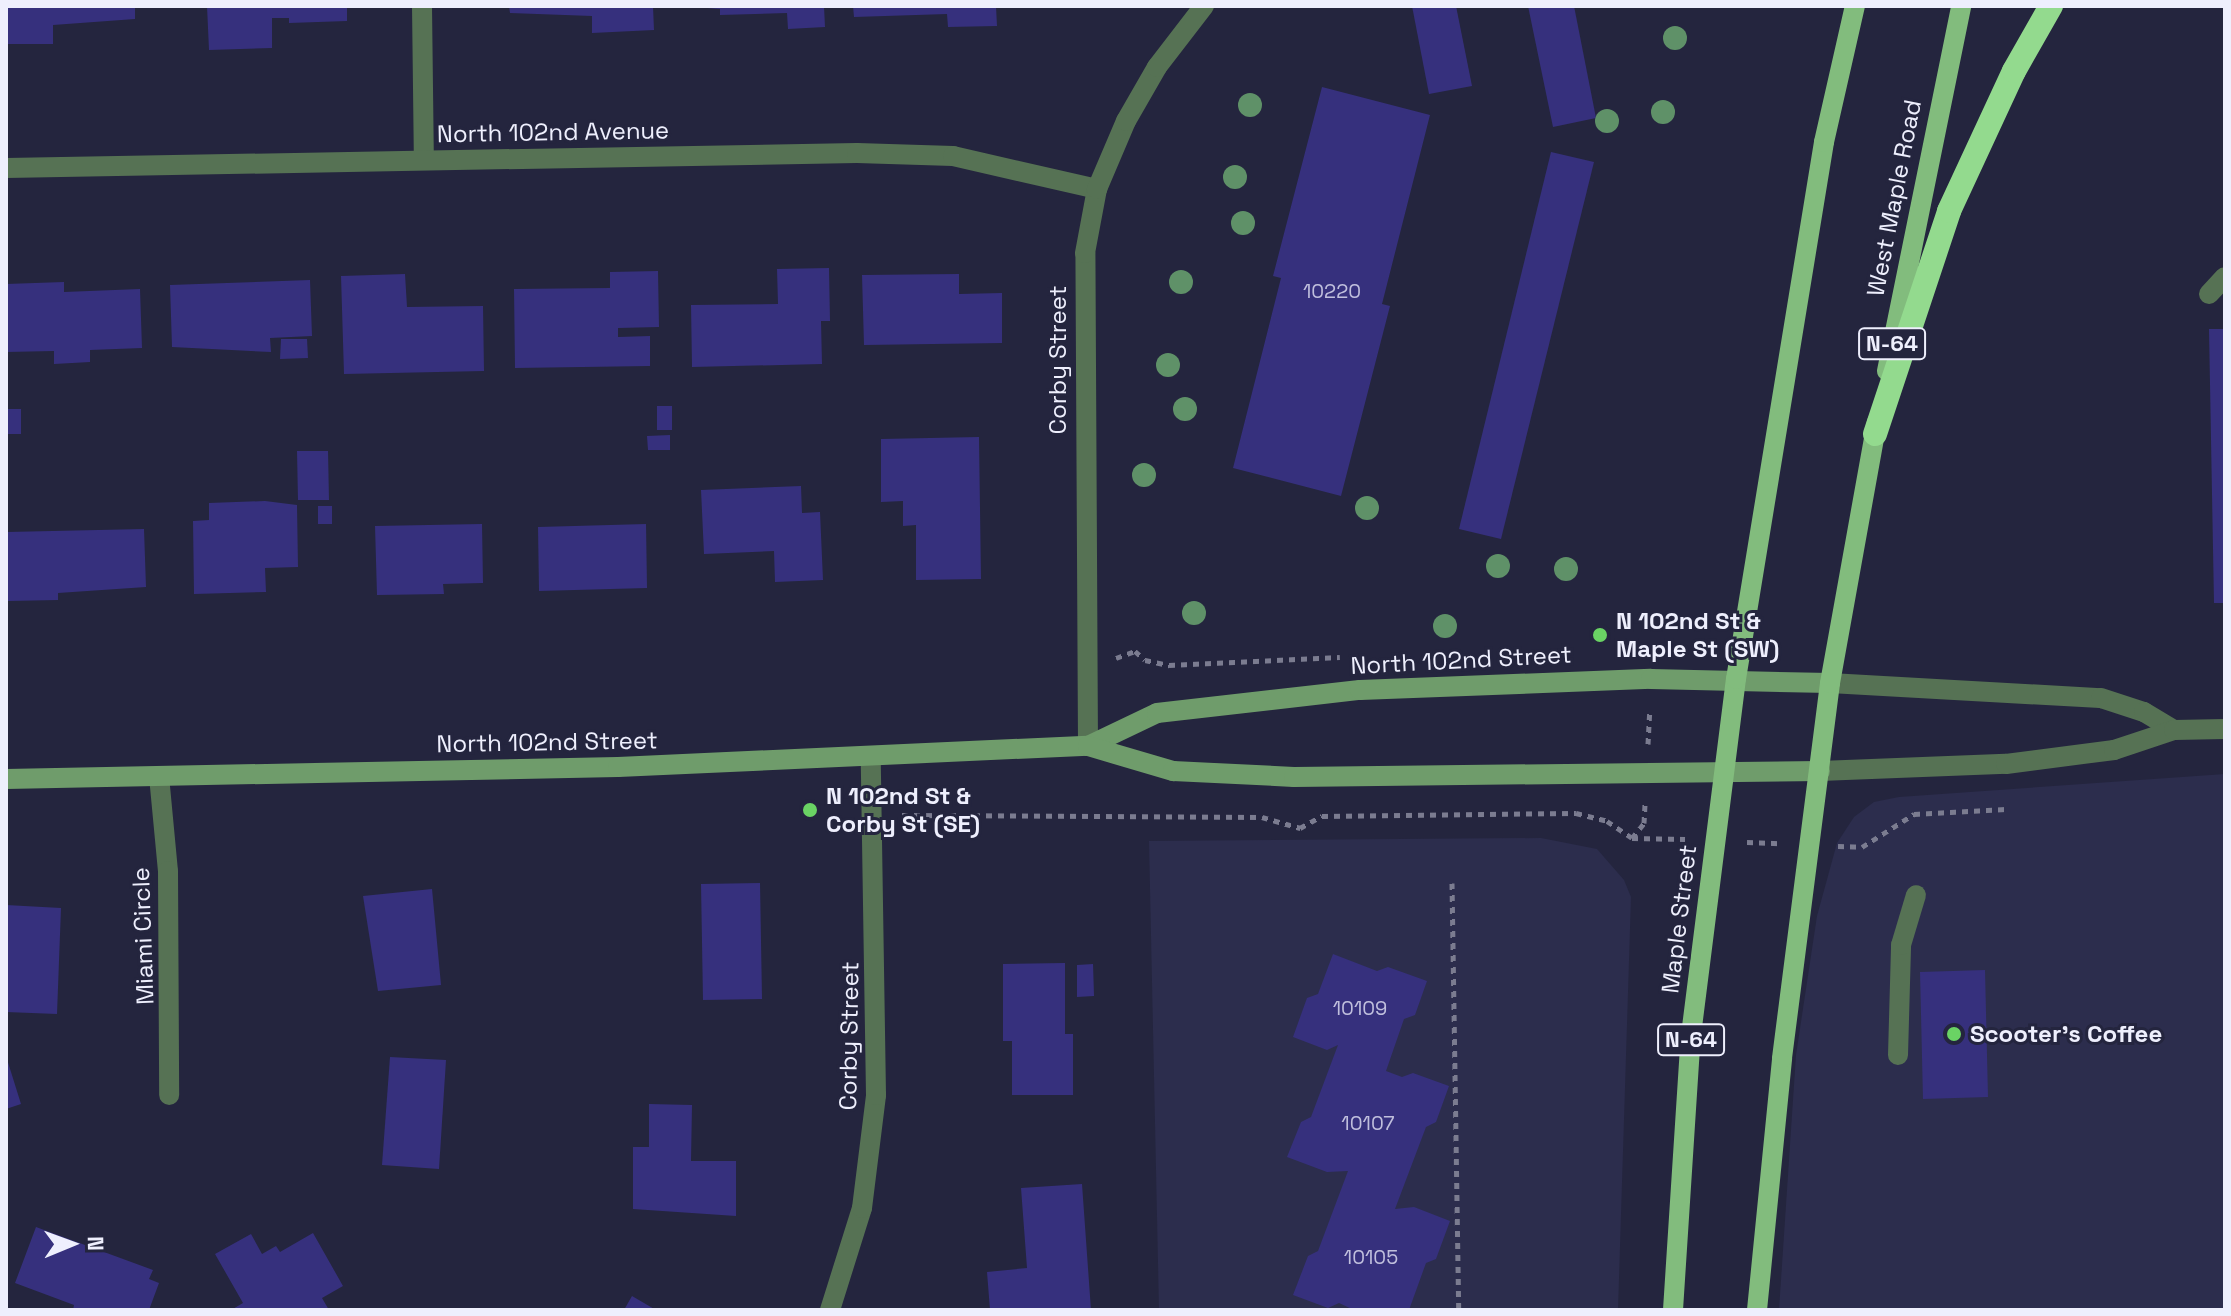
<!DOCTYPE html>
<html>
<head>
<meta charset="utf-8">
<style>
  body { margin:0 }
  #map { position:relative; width:2231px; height:1316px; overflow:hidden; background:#24253e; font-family:"Space Grotesk",sans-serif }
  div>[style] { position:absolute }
  .built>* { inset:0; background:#2c2d4d }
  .building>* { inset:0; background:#36307d }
  .path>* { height:5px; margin-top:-2.5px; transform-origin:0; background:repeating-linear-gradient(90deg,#7b7c90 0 6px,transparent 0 12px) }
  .service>* { height:20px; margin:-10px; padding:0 10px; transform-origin:10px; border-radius:10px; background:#567254 }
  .minor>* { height:20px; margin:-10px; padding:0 10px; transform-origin:10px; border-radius:10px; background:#567254 }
  .secondary>* { height:20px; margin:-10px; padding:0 10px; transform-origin:10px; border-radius:10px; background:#6f9c6b }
  .primary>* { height:20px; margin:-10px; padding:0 10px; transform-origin:10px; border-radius:10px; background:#82bc7d }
  .motorway>* { height:24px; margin:-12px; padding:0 12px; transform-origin:12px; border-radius:12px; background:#93da8e }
  .trees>* { width:24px; height:24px; margin:-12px; border-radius:50%; background:#5f9168 }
  .dots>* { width:22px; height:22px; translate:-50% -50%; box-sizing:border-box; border:4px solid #24253e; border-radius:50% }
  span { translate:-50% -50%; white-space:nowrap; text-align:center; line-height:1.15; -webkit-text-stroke:6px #24253e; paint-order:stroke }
  .number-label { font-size:20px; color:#c0bfdd }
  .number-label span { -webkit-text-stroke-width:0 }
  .shield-label span { padding:2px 6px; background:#24253e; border:2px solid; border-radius:6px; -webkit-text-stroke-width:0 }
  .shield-label { font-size:22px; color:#eeeffd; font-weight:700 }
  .street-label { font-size:24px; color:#eeeffd }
  .poi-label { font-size:24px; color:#eeeffd; font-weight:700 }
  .left { translate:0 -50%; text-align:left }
  .frame { position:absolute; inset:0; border:8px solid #eeeffd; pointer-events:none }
  .north { position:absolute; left:32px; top:1204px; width:80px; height:80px; -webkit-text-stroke:6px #24253e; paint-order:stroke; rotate:89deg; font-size:22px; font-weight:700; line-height:32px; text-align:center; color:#eeeffd }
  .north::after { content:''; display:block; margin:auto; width:28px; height:36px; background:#eeeffd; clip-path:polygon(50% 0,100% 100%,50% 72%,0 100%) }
</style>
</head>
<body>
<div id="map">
  <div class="built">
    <div style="clip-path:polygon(2225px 774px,2225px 1310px,1779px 1310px,1796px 1055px,1817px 916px,1837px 843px,1854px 817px,1874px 802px,1899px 797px)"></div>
    <div style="clip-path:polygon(1541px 838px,1597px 849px,1624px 880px,1631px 897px,1618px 1310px,1159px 1310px,1149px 841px)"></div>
  </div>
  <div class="building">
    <div style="clip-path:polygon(6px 6px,135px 6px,135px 19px,53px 25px,53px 44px,6px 44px)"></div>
    <div style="clip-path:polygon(207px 6px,347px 6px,347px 21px,289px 23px,289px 18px,272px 18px,272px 48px,209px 50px)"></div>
    <div style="clip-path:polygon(509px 6px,653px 6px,654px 30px,592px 33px,592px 16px,510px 13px)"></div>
    <div style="clip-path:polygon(682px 6px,824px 6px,825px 27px,788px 29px,787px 13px,720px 15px,720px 9px)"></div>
    <div style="clip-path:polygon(853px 6px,996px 6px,997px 26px,948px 27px,947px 14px,854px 17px)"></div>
    <div style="clip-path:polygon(1412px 6px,1456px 6px,1472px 86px,1429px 94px)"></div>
    <div style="clip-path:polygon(1528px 6px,1574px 6px,1596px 118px,1553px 127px)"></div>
    <div style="clip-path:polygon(1322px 87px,1430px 115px,1382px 304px,1390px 306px,1341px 496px,1233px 468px,1281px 278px,1273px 276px)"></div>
    <div style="clip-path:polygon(1551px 152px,1594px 162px,1501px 539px,1459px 529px)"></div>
    <div style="clip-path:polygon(829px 268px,830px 321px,821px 321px,822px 364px,692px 367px,691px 305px,778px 304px,777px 269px)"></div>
    <div style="clip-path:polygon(658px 271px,659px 327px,618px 328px,618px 337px,650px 336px,650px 366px,515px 368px,514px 289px,610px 288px,610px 272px)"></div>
    <div style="clip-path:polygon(405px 274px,407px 307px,483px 306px,484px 371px,344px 374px,341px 276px)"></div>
    <div style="clip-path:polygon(959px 274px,959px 294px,1002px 293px,1002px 343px,864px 345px,862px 275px)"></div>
    <div style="clip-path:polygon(310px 280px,312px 336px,270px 338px,271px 352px,172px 347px,170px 285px)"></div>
    <div style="clip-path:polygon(64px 282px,64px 292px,140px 289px,142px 348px,90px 350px,90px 362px,54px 364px,54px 351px,6px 352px,6px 284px)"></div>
    <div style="clip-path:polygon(2209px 329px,2225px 329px,2225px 603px,2214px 603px)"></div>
    <div style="clip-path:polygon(281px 339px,307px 339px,308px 358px,280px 359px)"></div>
    <div style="clip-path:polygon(657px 406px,672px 406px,672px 430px,657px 430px)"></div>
    <div style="clip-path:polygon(6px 409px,21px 409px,21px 434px,6px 434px)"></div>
    <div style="clip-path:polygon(670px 435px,670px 450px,648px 450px,647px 436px)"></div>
    <div style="clip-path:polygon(979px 437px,981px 579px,916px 580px,916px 525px,903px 526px,903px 501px,881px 502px,881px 439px)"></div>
    <div style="clip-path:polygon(297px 451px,328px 451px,329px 500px,298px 500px)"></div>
    <div style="clip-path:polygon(801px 486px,802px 513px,820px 512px,823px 580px,775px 582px,774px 551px,704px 554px,701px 490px)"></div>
    <div style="clip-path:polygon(265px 501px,297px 505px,298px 567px,265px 568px,266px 592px,194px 594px,193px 521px,209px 520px,209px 503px)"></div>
    <div style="clip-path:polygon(318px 506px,332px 506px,332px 524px,318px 524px)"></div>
    <div style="clip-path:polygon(482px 524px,483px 583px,443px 584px,444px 594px,377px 595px,375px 526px)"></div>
    <div style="clip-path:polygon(646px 524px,647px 588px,539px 591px,538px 527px)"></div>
    <div style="clip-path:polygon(144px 529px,146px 587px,58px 593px,58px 600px,8px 601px,7px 532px)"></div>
    <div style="clip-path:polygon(760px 883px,762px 999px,703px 1000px,701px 884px)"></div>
    <div style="clip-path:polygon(432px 889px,441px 985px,378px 991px,363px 896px)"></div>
    <div style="clip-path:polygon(6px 905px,61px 908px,57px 1014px,6px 1012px)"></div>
    <div style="clip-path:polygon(1333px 954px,1377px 971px,1388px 967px,1427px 981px,1415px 1015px,1404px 1019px,1386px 1071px,1402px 1077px,1413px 1073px,1449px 1086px,1436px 1122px,1426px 1127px,1395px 1209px,1414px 1207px,1450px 1221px,1436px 1259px,1426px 1263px,1409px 1310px,1354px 1310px,1339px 1303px,1328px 1308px,1293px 1295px,1308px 1256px,1318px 1251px,1348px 1171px,1327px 1172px,1287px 1157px,1301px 1122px,1311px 1117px,1338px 1045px,1327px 1050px,1293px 1037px,1307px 998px,1318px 994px)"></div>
    <div style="clip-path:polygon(1065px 963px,1065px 1034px,1073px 1034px,1073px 1095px,1012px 1095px,1012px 1041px,1003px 1041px,1003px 964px)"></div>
    <div style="clip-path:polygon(1093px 964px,1094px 996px,1077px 997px,1077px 965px)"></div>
    <div style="clip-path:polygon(1985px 970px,1988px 1097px,1923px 1099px,1920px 972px)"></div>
    <div style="clip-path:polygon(6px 1056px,21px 1104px,6px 1109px)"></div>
    <div style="clip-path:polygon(390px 1057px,446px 1060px,439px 1169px,382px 1165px)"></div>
    <div style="clip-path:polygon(649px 1104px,692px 1105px,691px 1161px,736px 1161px,736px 1216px,633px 1209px,633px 1147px,649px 1147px)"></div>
    <div style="clip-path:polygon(1082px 1184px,1091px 1310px,990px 1310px,987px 1272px,1027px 1268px,1021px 1188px)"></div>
    <div style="clip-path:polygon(36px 1227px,153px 1270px,149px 1279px,159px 1283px,149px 1310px,73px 1310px,74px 1305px,15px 1283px)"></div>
    <div style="clip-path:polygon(313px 1233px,343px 1286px,322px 1298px,329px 1310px,231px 1310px,243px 1303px,215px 1254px,251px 1234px,262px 1254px,276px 1246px,280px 1252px)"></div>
    <div style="clip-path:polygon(632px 1296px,656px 1310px,624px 1310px)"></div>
  </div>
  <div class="path">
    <div style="left:1116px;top:658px;width:20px;rotate:-20deg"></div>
    <div style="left:1135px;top:651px;width:13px;rotate:42deg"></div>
    <div style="left:1145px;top:660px;width:25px;rotate:12deg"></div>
    <div style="left:1169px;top:665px;width:171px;rotate:-2.7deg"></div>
    <div style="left:1648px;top:744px;width:34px;rotate:-87deg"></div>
    <div style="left:902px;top:815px;width:360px;rotate:0.3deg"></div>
    <div style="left:1262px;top:817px;width:40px;rotate:16deg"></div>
    <div style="left:1300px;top:828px;width:25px;rotate:-29deg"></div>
    <div style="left:1322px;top:816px;width:254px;rotate:-0.7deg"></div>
    <div style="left:1576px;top:813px;width:32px;rotate:14deg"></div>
    <div style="left:1607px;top:821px;width:30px;rotate:34deg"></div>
    <div style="left:1632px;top:838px;width:53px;rotate:1.1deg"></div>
    <div style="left:1632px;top:838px;width:19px;rotate:-51deg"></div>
    <div style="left:1644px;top:823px;width:21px;rotate:-87deg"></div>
    <div style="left:1747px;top:842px;width:33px;rotate:2deg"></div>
    <div style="left:1838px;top:846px;width:24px;rotate:2deg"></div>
    <div style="left:1862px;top:847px;width:62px;rotate:-32.4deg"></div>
    <div style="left:1914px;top:814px;width:92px;rotate:-3.1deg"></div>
    <div style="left:1452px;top:883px;width:427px;rotate:89.1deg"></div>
  </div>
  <div class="service">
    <div style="left:2209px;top:294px;width:23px;rotate:-47deg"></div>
    <div style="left:1898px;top:1055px;width:110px;rotate:-88.4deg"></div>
    <div style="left:1901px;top:945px;width:52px;rotate:-73.3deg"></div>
  </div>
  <div class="minor">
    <div style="left:422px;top:6px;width:154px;rotate:89.3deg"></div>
    <div style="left:6px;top:168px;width:851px;rotate:-1.01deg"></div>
    <div style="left:857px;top:153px;width:96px;rotate:1.8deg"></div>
    <div style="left:953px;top:156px;width:148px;rotate:12.9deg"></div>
    <div style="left:1830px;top:683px;width:271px;rotate:3.2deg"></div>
    <div style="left:2101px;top:698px;width:45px;rotate:18deg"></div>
    <div style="left:2144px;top:712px;width:35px;rotate:31deg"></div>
    <div style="left:1088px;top:746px;width:493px;rotate:-90.3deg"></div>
    <div style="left:1085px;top:253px;width:65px;rotate:-79.4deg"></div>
    <div style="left:1097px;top:189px;width:74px;rotate:-66.9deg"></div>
    <div style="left:1126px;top:121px;width:62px;rotate:-60.1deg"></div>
    <div style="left:1157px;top:67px;width:77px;rotate:-52.4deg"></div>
    <div style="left:1820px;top:771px;width:186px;rotate:-2.2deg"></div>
    <div style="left:2006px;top:764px;width:109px;rotate:-7.4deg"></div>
    <div style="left:2114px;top:750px;width:63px;rotate:-18.4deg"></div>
    <div style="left:2174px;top:730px;width:51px;rotate:-1.1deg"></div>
    <div style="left:159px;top:776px;width:95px;rotate:84.6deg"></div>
    <div style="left:168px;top:871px;width:224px;rotate:89.7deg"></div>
    <div style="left:830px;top:1310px;width:107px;rotate:-72.6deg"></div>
    <div style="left:862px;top:1208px;width:114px;rotate:-82.9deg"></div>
    <div style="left:876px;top:1095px;width:337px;rotate:-90.9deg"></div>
  </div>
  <div class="secondary">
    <div style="left:1088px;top:746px;width:76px;rotate:-25.6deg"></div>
    <div style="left:1157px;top:713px;width:204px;rotate:-6.5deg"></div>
    <div style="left:1360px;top:690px;width:291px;rotate:-2.2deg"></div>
    <div style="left:1651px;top:679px;width:179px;rotate:1.3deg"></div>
    <div style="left:6px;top:779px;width:612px;rotate:-1.12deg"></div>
    <div style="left:618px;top:767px;width:470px;rotate:-2.6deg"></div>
    <div style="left:1088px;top:746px;width:89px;rotate:16.4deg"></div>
    <div style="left:1173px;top:771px;width:121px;rotate:2.8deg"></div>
    <div style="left:1294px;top:777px;width:526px;rotate:-0.65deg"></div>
  </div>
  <div class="primary">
    <div style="left:1887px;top:371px;width:372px;rotate:-78.5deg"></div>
    <div style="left:1673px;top:1310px;width:276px;rotate:-86.3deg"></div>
    <div style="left:1691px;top:1035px;width:359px;rotate:-82.8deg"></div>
    <div style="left:1736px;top:679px;width:544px;rotate:-80.69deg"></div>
    <div style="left:1824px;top:142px;width:139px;rotate:-77.2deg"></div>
    <div style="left:1757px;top:1310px;width:253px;rotate:-84.3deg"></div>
    <div style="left:1782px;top:1058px;width:378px;rotate:-82.7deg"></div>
    <div style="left:1830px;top:683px;width:265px;rotate:-79.8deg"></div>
  </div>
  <div class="motorway">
    <div style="left:1875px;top:434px;width:235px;rotate:-71.6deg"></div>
    <div style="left:1949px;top:211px;width:154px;rotate:-65.1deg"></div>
    <div style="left:2014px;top:71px;width:75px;rotate:-60.4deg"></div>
  </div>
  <div class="trees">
    <div style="left:1675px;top:38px"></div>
    <div style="left:1250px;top:105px"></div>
    <div style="left:1663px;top:112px"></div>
    <div style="left:1607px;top:121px"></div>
    <div style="left:1235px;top:177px"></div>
    <div style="left:1243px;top:223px"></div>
    <div style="left:1181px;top:282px"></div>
    <div style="left:1168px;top:365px"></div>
    <div style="left:1185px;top:409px"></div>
    <div style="left:1144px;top:475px"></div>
    <div style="left:1367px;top:508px"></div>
    <div style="left:1498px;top:566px"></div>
    <div style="left:1566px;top:569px"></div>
    <div style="left:1194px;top:613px"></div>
    <div style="left:1445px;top:626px"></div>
  </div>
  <div class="dots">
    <div style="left:1600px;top:635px;background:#6ad364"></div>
    <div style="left:810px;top:810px;background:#6ad364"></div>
    <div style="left:1954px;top:1034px;background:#6ad364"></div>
  </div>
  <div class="number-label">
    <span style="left:1332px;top:291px">10220</span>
    <span style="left:1360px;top:1008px">10109</span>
    <span style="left:1368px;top:1123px">10107</span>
    <span style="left:1371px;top:1257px">10105</span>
  </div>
  <div class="shield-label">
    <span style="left:1892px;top:344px">N-64</span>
    <span style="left:1691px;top:1040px">N-64</span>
  </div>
  <div class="street-label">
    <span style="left:553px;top:132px;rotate:-1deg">North 102nd Avenue</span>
    <span style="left:1894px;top:198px;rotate:-79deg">West Maple Road</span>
    <span style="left:1058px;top:360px;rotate:-90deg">Corby Street</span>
    <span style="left:1461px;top:660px;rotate:-3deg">North 102nd Street</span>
    <span style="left:547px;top:742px;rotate:-1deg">North 102nd Street</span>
    <span style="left:1679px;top:919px;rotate:-83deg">Maple Street</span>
    <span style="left:143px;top:936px;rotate:-92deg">Miami Circle</span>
    <span style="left:849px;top:1036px;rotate:-89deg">Corby Street</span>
  </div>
  <div class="poi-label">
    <span class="left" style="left:1616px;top:635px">N 102nd St &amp;<br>Maple St (SW)</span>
    <span class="left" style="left:826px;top:810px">N 102nd St &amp;<br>Corby St (SE)</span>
    <span class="left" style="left:1970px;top:1034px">Scooter's Coffee</span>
  </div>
  <div class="frame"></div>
  <div class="north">N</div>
</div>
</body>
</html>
